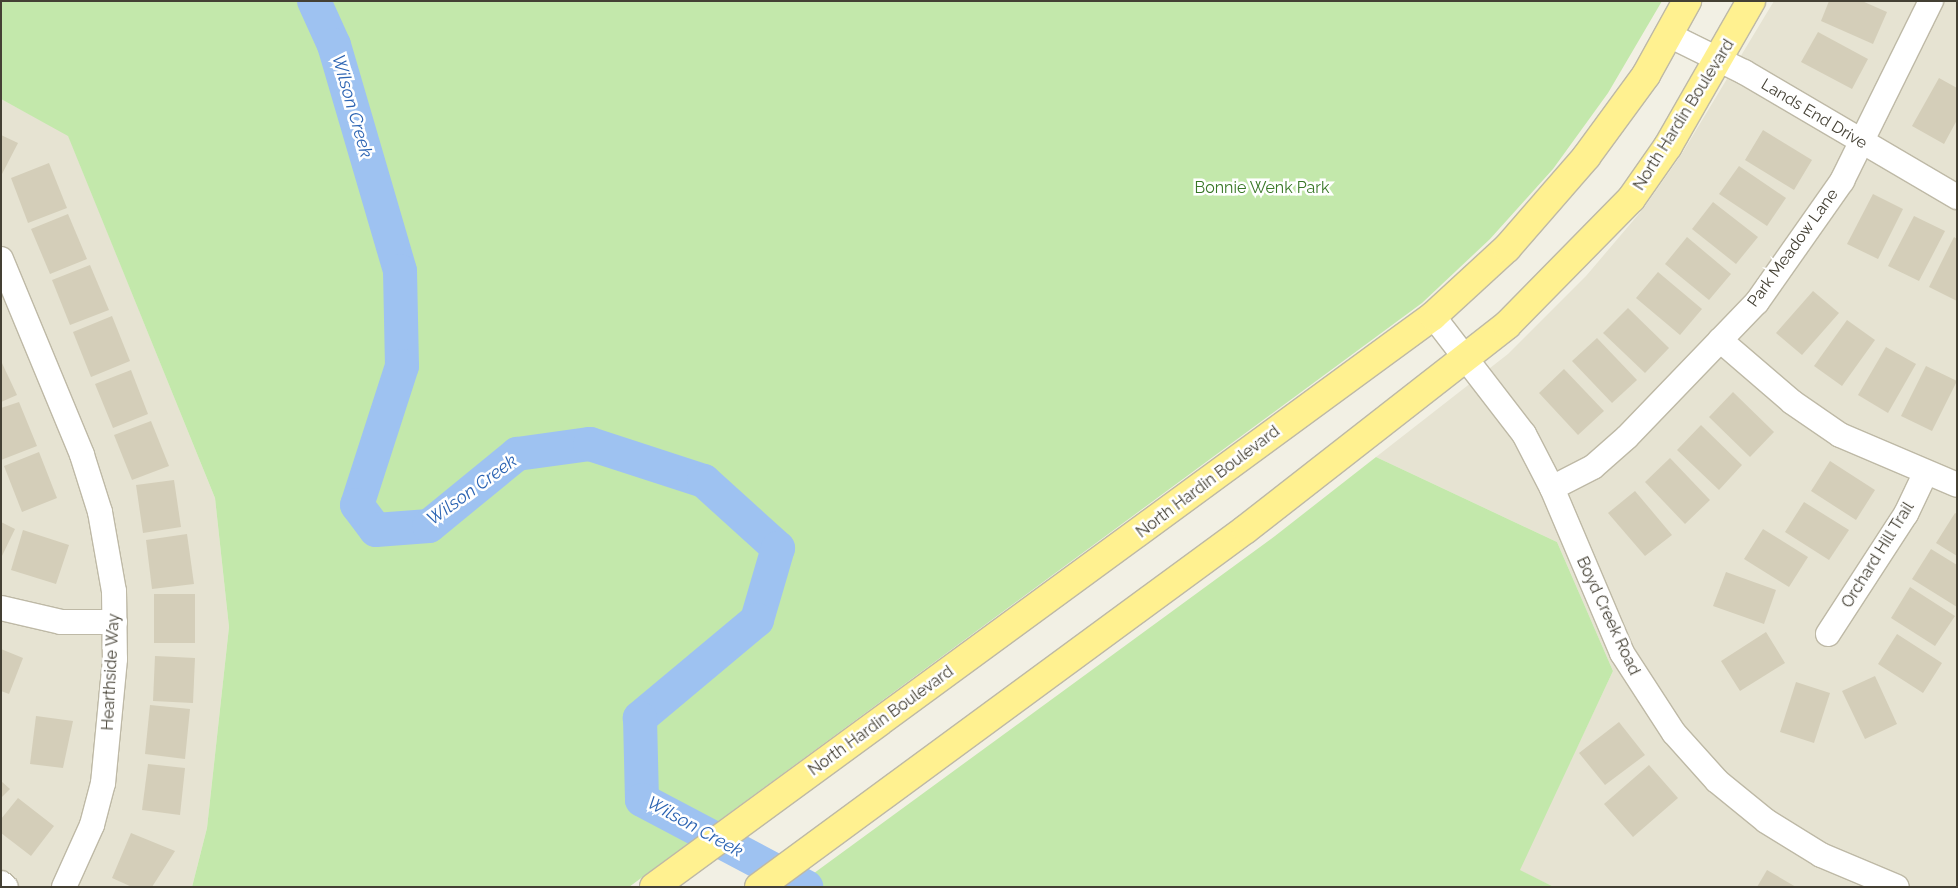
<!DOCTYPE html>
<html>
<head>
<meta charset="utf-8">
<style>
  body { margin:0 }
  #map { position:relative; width:1958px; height:888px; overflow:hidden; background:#f2f0e4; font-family:Raleway,sans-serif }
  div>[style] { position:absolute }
  .residential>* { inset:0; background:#e6e3d2 }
  .green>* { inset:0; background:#c3e8ab }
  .river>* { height:34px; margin:-17px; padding:0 17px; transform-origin:17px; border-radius:17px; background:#9ec2f1 }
  .building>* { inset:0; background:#d4ceb9 }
  .roads { filter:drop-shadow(1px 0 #beb9a6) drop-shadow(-1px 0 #beb9a6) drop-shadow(0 1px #beb9a6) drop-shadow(0 -1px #beb9a6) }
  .minor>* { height:24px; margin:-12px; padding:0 12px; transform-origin:12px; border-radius:12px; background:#fff }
  .major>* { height:28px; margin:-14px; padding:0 14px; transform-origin:14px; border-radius:14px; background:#fff190 }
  span { translate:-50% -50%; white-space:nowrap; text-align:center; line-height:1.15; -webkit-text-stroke:5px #fff; paint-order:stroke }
  .street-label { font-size:16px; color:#444034 }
  .park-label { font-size:16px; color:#387726 }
  .water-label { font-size:18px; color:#2b63b2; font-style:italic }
  .frame { position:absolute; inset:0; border:2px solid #444034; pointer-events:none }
</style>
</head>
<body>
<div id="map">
  <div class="residential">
    <div style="clip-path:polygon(1774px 1px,1957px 1px,1957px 887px,1554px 887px,1519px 870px,1613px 671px,1557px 542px,1376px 457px,1508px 354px,1586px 276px,1643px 209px,1681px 155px)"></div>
    <div style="clip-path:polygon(1px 99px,68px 135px,215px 498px,229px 627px,207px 828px,192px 887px,1px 887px)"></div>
  </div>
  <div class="green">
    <div style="clip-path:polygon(1px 1px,1662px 1px,1608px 93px,1553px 169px,1490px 239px,1422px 303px,629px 887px,192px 887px,207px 828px,229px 627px,215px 498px,68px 136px,1px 99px)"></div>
    <div style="clip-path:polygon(1376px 457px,1557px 542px,1613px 671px,1520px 870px,1554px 887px,795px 887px,1275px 536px)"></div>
  </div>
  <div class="river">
    <div style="left:314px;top:1px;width:48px;rotate:65.6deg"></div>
    <div style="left:334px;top:45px;width:235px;rotate:73.7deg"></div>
    <div style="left:400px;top:271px;width:95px;rotate:88.8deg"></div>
    <div style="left:402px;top:366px;width:146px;rotate:107.9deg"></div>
    <div style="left:357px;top:505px;width:31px;rotate:53deg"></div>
    <div style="left:376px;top:530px;width:53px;rotate:-4.3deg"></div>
    <div style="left:429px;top:526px;width:114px;rotate:-39.3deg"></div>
    <div style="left:517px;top:454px;width:74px;rotate:-7.8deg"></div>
    <div style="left:590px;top:444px;width:120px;rotate:18deg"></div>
    <div style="left:704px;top:481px;width:100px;rotate:42.2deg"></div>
    <div style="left:778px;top:548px;width:75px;rotate:106.3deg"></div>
    <div style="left:757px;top:620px;width:153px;rotate:140.1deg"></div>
    <div style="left:640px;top:718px;width:82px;rotate:88.6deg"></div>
    <div style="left:642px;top:800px;width:186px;rotate:27.9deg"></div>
  </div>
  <div class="building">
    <div style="clip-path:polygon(1829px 1px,1862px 1px,1887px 12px,1873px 44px,1821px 21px)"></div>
    <div style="clip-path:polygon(1818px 32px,1868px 59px,1852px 89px,1801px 62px)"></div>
    <div style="clip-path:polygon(1939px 78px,1957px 88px,1957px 120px,1944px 144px,1912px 126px)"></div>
    <div style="clip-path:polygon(1763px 130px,1812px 160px,1794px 190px,1745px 160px)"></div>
    <div style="clip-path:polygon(1px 135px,18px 143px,1px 176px)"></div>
    <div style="clip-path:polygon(49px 163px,67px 208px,28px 223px,11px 178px)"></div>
    <div style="clip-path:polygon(1739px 166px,1786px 198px,1767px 226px,1719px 194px)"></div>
    <div style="clip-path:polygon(1873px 194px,1903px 209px,1878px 259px,1847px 244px)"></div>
    <div style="clip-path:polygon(1713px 202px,1758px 237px,1736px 264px,1692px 229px)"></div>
    <div style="clip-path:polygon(68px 214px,87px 259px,50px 274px,31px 229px)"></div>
    <div style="clip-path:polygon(1914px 216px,1945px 231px,1919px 281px,1888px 266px)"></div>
    <div style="clip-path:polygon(1687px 237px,1731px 274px,1709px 300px,1665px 264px)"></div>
    <div style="clip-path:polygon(1954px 237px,1957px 239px,1957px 301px,1929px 287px)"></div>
    <div style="clip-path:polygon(90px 265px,109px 310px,70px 325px,52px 280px)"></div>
    <div style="clip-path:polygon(1658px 272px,1702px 309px,1680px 335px,1636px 298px)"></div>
    <div style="clip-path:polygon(1813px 291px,1839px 313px,1802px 355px,1776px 333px)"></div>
    <div style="clip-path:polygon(1628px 308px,1669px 348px,1645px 373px,1603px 333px)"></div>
    <div style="clip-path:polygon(112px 316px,130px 361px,91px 377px,73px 332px)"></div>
    <div style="clip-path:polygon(1847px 320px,1875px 340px,1842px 386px,1814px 366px)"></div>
    <div style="clip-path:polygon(1597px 338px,1637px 380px,1612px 403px,1572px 361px)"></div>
    <div style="clip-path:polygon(1886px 347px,1916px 364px,1888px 413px,1858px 395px)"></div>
    <div style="clip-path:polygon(1px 361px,17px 395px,1px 402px)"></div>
    <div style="clip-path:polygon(1926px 366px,1957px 381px,1932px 431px,1901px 416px)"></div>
    <div style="clip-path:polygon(1564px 369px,1604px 411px,1578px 435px,1539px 393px)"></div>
    <div style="clip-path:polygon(131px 370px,148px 414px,113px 428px,95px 384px)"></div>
    <div style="clip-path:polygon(1733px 392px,1774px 432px,1750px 457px,1709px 417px)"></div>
    <div style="clip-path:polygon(19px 402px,37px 446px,1px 460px,1px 408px)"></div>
    <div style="clip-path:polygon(151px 421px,169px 466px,132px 480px,114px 435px)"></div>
    <div style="clip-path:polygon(1701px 425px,1742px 465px,1719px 490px,1677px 450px)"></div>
    <div style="clip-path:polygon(39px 452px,57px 498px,22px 512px,4px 466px)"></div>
    <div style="clip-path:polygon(1670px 458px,1710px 500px,1685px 524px,1645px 482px)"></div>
    <div style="clip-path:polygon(1830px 461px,1875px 490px,1856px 520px,1811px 491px)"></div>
    <div style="clip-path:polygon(174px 480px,181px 527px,143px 533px,136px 485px)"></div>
    <div style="clip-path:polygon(1635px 491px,1672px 535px,1645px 556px,1608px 513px)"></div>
    <div style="clip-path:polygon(1804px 502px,1849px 530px,1829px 560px,1785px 532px)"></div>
    <div style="clip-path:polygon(1955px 513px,1957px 514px,1957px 556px,1936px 543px)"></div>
    <div style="clip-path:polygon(1px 522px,15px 529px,1px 558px)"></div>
    <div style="clip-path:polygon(1763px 529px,1808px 557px,1789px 587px,1744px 559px)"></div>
    <div style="clip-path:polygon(23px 530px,69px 545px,56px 584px,11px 570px)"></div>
    <div style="clip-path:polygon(187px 534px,194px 584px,152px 589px,146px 540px)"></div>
    <div style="clip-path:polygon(1931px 549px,1957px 565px,1957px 607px,1912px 579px)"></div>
    <div style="clip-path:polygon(1726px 572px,1776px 590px,1764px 624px,1713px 606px)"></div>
    <div style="clip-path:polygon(1910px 587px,1955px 616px,1935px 646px,1891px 618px)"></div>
    <div style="clip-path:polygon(154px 594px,195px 594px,195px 643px,154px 643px)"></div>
    <div style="clip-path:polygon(1766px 632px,1785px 663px,1740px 691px,1721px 661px)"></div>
    <div style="clip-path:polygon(1897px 634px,1942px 663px,1923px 693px,1878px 664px)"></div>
    <div style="clip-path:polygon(1px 649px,23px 658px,9px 694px,1px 691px)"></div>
    <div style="clip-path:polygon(155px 656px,195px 658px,193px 703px,153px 701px)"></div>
    <div style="clip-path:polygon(1875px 676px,1897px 724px,1865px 739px,1842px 691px)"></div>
    <div style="clip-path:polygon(1796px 682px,1830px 693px,1814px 743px,1780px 732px)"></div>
    <div style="clip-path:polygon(150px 705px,190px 709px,185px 759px,145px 754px)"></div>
    <div style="clip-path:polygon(36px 716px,73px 721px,63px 768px,30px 764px)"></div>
    <div style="clip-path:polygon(1619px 722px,1645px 755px,1605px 785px,1579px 753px)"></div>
    <div style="clip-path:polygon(148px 764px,185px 768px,180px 815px,142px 810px)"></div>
    <div style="clip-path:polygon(1649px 765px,1678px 798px,1633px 837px,1604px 804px)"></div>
    <div style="clip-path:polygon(1px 781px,10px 789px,1px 798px)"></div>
    <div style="clip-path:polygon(18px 798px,54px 826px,31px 856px,1px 833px,1px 819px)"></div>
    <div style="clip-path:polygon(131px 833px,175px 851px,152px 887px,132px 887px,112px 878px)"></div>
    <div style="clip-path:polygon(1767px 870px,1796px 887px,1757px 887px)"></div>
  </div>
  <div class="roads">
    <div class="minor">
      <div style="left:1669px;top:35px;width:84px;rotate:26.3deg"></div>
      <div style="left:1744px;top:72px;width:247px;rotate:30.4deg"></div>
      <div style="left:1px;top:259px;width:212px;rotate:67.5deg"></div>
      <div style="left:82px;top:455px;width:60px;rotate:72.5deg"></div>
      <div style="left:100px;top:512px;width:80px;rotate:80deg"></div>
      <div style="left:114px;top:591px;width:68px;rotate:89.2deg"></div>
      <div style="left:115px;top:659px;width:125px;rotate:95.5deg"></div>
      <div style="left:103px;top:783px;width:43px;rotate:104.7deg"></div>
      <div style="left:92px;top:825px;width:68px;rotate:114.3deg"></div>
      <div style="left:1433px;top:316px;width:149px;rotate:52.4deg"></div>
      <div style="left:1524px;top:434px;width:61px;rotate:62.6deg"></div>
      <div style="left:1552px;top:488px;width:179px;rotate:67deg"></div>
      <div style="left:1622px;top:653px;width:95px;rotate:57deg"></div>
      <div style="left:1674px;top:733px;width:64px;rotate:48.1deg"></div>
      <div style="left:1717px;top:781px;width:63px;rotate:39.2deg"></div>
      <div style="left:1766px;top:821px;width:65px;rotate:31.7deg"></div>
      <div style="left:1821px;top:855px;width:82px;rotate:22.8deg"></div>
      <div style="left:1720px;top:340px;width:95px;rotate:40.7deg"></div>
      <div style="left:1792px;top:402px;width:58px;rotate:34.5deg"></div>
      <div style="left:1840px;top:435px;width:127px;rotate:23.1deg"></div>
      <div style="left:1552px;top:488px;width:46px;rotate:-27.1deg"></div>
      <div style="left:1593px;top:467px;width:45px;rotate:-41.4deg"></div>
      <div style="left:1627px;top:437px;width:187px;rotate:-46.1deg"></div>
      <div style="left:1757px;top:302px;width:148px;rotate:-54.9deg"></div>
      <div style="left:1842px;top:181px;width:201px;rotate:-63.7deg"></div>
      <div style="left:1px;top:608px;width:62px;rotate:13.1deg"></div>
      <div style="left:61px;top:622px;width:54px"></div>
      <div style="left:1828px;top:634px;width:143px;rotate:-57deg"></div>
      <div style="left:1906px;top:514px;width:44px;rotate:-64.6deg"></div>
      <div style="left:1px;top:883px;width:6px;rotate:39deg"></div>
    </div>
    <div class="major">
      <div style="left:654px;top:887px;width:966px;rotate:-36.24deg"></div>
      <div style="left:1433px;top:316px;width:100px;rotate:-42.6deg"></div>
      <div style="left:1507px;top:248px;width:121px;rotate:-49deg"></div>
      <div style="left:1586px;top:157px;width:102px;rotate:-53.8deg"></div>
      <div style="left:1646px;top:75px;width:85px;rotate:-61deg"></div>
      <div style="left:759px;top:887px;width:604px;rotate:-36.32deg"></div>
      <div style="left:1246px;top:529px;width:331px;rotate:-38deg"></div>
      <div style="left:1507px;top:325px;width:177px;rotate:-45.5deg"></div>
      <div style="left:1631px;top:199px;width:65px;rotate:-55.1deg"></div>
      <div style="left:1668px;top:146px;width:167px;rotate:-60.2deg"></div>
    </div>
  </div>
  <div class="street-label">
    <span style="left:1814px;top:114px;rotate:31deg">Lands End Drive</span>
    <span style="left:1684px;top:115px;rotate:-58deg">North Hardin Boulevard</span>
    <span style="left:1793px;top:248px;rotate:-54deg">Park Meadow Lane</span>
    <span style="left:1208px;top:482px;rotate:-37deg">North Hardin Boulevard</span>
    <span style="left:1878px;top:555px;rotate:-58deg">Orchard Hill Trail</span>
    <span style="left:1608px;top:616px;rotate:65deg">Boyd Creek Road</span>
    <span style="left:111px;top:672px;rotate:-87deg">Hearthside Way</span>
    <span style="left:881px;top:721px;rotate:-36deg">North Hardin Boulevard</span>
  </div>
  <div class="park-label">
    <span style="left:1262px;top:188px">Bonnie Wenk Park</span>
  </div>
  <div class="water-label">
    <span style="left:352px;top:106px;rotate:74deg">Wilson Creek</span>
    <span style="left:472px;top:490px;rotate:-36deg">Wilson Creek</span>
    <span style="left:695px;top:827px;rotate:29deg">Wilson Creek</span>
  </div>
  <div class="frame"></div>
</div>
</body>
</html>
